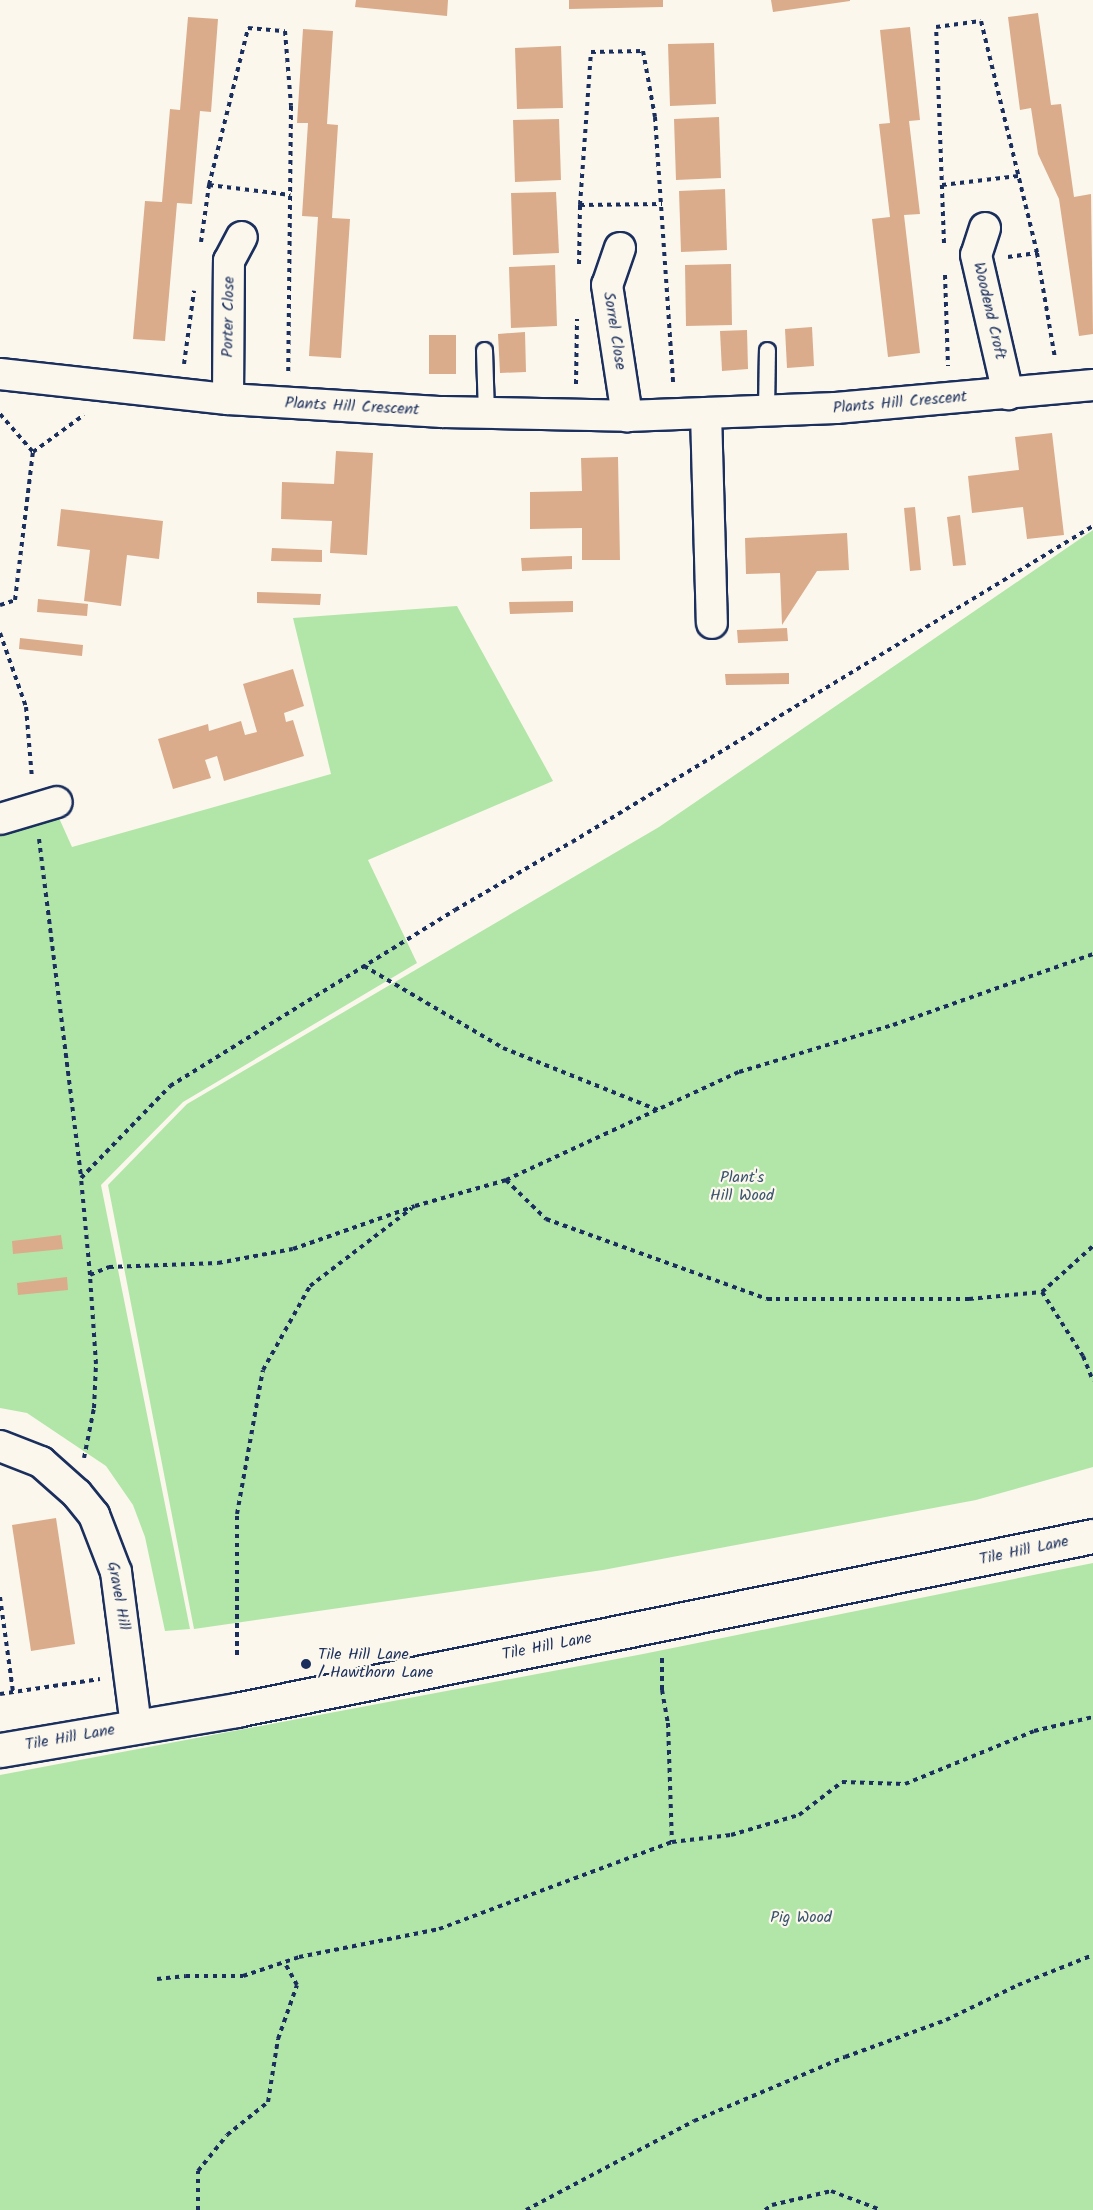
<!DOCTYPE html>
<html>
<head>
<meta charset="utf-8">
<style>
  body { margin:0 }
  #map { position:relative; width:1093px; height:2210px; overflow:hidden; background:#fbf7ec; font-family:Kalam,sans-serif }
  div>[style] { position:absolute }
  .green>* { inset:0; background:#b2e6a8 }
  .building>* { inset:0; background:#daac8b }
  .path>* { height:4px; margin-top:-2px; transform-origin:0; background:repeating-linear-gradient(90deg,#1b2f5e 0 4.5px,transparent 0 9px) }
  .roads { filter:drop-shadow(2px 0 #1b2f5e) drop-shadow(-2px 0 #1b2f5e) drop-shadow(0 2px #1b2f5e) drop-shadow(0 -2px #1b2f5e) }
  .lane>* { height:15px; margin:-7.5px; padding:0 7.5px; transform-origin:7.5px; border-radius:7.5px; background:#fbf7ec }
  .street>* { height:30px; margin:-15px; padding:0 15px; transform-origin:15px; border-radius:15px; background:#fbf7ec }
  .secondary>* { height:33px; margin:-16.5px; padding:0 16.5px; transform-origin:16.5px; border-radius:16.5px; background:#fbf7ec }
  .dots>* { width:16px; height:16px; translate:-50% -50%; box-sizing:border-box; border:3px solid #fbf7ec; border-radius:50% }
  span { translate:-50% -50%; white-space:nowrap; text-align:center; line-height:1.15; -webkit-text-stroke:4.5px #fbf7ec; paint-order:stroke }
  .street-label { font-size:16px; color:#1b2f5e }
  .park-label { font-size:16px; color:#39546d }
  .poi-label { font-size:16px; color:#1b2f5e }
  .left { translate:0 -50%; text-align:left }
</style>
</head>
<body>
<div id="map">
  <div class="green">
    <div style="clip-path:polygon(1093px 530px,1093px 1467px,976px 1500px,603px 1570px,194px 1629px,108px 1185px,187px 1104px,659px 827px)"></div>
    <div style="clip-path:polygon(457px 606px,553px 781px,368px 860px,417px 963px,183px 1102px,101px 1185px,190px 1629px,165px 1631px,145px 1537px,133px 1505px,106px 1466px,27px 1413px,0 1408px,0 836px,59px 818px,72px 847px,331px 774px,293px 618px)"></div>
    <div style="clip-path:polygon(1093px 1563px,1093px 2210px,0 2210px,0 1775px,643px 1654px)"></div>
  </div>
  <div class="building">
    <div style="clip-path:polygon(356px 0,448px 0,447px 16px,355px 7px)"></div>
    <div style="clip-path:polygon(569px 0,663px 0,663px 7px,569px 9px)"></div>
    <div style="clip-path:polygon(771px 0,850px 0,850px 1px,773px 12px)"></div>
    <div style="clip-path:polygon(1038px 13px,1051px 105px,1061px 104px,1074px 197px,1091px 194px,1093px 334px,1079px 336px,1059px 199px,1038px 154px,1031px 108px,1020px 110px,1008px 17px)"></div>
    <div style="clip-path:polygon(188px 17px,218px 19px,211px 112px,200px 111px,192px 204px,177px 203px,165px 341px,133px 339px,145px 201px,162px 202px,170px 109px,180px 110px)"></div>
    <div style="clip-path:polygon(910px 27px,920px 120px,909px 121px,920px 214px,904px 215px,920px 353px,888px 357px,872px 219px,890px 217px,879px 124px,890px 123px,880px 30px)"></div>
    <div style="clip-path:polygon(303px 29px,333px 31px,327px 124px,338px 125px,332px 218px,350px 219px,341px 358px,309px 356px,318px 217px,302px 216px,308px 123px,297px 123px)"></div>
    <div style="clip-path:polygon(714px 43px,716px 104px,670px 106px,668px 44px)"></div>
    <div style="clip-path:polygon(561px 46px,563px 108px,517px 109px,515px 48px)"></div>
    <div style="clip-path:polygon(719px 117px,721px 178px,676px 180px,674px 119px)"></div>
    <div style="clip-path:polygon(559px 119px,561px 180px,515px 182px,513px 120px)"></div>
    <div style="clip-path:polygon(725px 189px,727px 250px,681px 252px,679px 191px)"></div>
    <div style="clip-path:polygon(556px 192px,559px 253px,513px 255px,511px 193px)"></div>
    <div style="clip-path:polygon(731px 264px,732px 325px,686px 326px,685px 265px)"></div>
    <div style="clip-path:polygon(555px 265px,557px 326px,511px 328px,509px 267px)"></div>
    <div style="clip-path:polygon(812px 327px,814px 366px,787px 368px,785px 329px)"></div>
    <div style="clip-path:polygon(747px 330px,748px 369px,722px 371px,720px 331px)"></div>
    <div style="clip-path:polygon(525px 332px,526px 372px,500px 373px,498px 334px)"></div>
    <div style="clip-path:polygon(429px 335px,456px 335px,456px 374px,429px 374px)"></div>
    <div style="clip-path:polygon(1052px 433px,1064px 535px,1027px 539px,1023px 507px,972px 513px,968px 476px,1019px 470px,1015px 437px)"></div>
    <div style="clip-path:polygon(336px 451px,373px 453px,367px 555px,330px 553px,332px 521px,281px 519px,282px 482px,334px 484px)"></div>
    <div style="clip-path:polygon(618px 457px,620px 560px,582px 560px,582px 528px,530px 529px,530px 492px,582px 491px,581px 458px)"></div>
    <div style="clip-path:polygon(915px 507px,921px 570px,910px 571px,904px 508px)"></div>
    <div style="clip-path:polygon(61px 509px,163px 521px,159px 559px,127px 555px,121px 606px,84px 601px,90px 550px,57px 546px)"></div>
    <div style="clip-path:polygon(960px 515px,966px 565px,953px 566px,947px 517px)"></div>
    <div style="clip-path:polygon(847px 533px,849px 570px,817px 571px,782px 625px,780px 573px,746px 574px,745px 538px)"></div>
    <div style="clip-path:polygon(272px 548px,322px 550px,322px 562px,271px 561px)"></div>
    <div style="clip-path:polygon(572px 556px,572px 569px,522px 571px,521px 558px)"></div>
    <div style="clip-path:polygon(257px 592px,321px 594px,320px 605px,257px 603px)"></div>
    <div style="clip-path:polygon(38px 599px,88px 604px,87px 616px,37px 612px)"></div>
    <div style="clip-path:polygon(573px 601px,573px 612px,510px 614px,509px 602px)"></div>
    <div style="clip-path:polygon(787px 628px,788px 641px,738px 643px,737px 630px)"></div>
    <div style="clip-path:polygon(20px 638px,83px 645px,82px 656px,19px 649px)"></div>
    <div style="clip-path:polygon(293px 669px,304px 706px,284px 713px,286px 722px,293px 720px,304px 756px,224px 781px,217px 756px,205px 760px,211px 778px,173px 789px,158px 739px,208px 724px,209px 731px,241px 721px,245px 735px,257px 732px,243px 684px)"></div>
    <div style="clip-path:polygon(789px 673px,789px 684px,726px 685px,725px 674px)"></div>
    <div style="clip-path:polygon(61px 1235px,63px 1249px,13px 1254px,12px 1241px)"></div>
    <div style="clip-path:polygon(67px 1277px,68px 1290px,18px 1295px,17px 1283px)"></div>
    <div style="clip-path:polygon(56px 1518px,75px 1644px,31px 1651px,12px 1525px)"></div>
  </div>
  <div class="path">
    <div style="left:209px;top:185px;width:82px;rotate:7deg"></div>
    <div style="left:942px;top:185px;width:77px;rotate:-6.8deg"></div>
    <div style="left:580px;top:205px;width:82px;rotate:-0.7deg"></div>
    <div style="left:201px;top:242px;width:58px;rotate:-82deg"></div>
    <div style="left:209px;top:185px;width:162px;rotate:-76deg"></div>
    <div style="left:248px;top:28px;width:37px;rotate:5deg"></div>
    <div style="left:285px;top:31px;width:75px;rotate:85.4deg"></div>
    <div style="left:291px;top:106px;width:266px;rotate:90.6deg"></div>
    <div style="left:944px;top:243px;width:216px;rotate:-92.1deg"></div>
    <div style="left:936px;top:27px;width:45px;rotate:-7.6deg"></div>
    <div style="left:981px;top:21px;width:239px;rotate:76.4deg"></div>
    <div style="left:1037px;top:253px;width:107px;rotate:80.3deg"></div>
    <div style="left:1008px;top:257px;width:29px;rotate:-8deg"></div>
    <div style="left:579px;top:264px;width:59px;rotate:-89deg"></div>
    <div style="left:580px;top:205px;width:153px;rotate:-85.9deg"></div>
    <div style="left:591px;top:52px;width:52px;rotate:-1.1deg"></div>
    <div style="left:643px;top:51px;width:67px;rotate:79.7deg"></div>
    <div style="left:655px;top:117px;width:268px;rotate:86.1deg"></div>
    <div style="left:945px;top:275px;width:91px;rotate:88.1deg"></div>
    <div style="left:184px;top:364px;width:74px;rotate:-82.2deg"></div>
    <div style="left:576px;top:384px;width:65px;rotate:-89.1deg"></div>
    <div style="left:0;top:414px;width:50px;rotate:49deg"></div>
    <div style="left:33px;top:452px;width:63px;rotate:-36deg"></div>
    <div style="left:0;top:605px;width:16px;rotate:-18deg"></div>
    <div style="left:15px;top:600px;width:149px;rotate:-83.1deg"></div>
    <div style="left:0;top:633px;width:78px;rotate:70.6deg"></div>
    <div style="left:26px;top:707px;width:71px;rotate:85.2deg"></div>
    <div style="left:39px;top:839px;width:341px;rotate:82.9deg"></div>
    <div style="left:364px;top:966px;width:161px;rotate:30.5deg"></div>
    <div style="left:503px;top:1048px;width:167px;rotate:21.8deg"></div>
    <div style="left:506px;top:1180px;width:56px;rotate:44.3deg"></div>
    <div style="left:546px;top:1219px;width:235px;rotate:19.9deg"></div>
    <div style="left:767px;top:1299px;width:202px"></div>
    <div style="left:969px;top:1299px;width:73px;rotate:-5.5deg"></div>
    <div style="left:1042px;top:1292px;width:76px;rotate:57.4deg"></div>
    <div style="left:1083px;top:1356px;width:27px;rotate:68deg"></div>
    <div style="left:90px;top:1275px;width:97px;rotate:-95.3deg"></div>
    <div style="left:81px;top:1178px;width:128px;rotate:-45.9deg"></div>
    <div style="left:170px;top:1086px;width:335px;rotate:-31.7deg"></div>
    <div style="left:455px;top:910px;width:135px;rotate:-30.2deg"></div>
    <div style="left:572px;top:842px;width:609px;rotate:-31.24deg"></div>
    <div style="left:1042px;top:1292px;width:69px;rotate:-42deg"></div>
    <div style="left:84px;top:1458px;width:51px;rotate:-78.7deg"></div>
    <div style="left:94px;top:1408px;width:44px;rotate:-87.4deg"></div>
    <div style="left:96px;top:1364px;width:89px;rotate:-93.9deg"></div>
    <div style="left:90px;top:1275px;width:21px;rotate:-23deg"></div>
    <div style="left:109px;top:1267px;width:109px;rotate:-2.1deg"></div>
    <div style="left:218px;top:1263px;width:76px;rotate:-10.6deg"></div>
    <div style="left:293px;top:1249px;width:129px;rotate:-19.4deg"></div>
    <div style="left:415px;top:1206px;width:95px;rotate:-15.9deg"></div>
    <div style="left:506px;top:1180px;width:257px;rotate:-24.9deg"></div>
    <div style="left:739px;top:1072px;width:161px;rotate:-17deg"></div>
    <div style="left:893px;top:1025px;width:212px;rotate:-19.5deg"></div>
    <div style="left:0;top:1597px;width:96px;rotate:82.2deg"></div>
    <div style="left:237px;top:1655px;width:141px;rotate:-90deg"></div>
    <div style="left:237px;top:1514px;width:146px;rotate:-79.8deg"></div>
    <div style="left:263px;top:1370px;width:96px;rotate:-60.8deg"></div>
    <div style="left:310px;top:1286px;width:128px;rotate:-37.4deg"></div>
    <div style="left:662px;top:1658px;width:32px;rotate:90deg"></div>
    <div style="left:662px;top:1690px;width:34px;rotate:80deg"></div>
    <div style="left:668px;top:1723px;width:119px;rotate:88.1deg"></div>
    <div style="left:0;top:1694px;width:101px;rotate:-8.5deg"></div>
    <div style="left:157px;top:1979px;width:29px;rotate:-6deg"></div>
    <div style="left:186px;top:1976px;width:57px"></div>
    <div style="left:243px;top:1976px;width:59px;rotate:-18.7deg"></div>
    <div style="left:299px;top:1957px;width:143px;rotate:-11.3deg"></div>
    <div style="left:439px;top:1929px;width:249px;rotate:-20.5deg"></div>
    <div style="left:672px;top:1842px;width:59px;rotate:-6.8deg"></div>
    <div style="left:731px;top:1835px;width:71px;rotate:-16.4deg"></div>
    <div style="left:799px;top:1815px;width:54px;rotate:-37.5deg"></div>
    <div style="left:842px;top:1782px;width:63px;rotate:1.8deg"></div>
    <div style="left:905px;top:1784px;width:139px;rotate:-22.3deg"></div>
    <div style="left:1034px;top:1731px;width:61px;rotate:-13.3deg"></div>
    <div style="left:198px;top:2210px;width:39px;rotate:-90deg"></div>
    <div style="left:198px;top:2171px;width:46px;rotate:-51.1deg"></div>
    <div style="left:227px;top:2135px;width:53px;rotate:-38.8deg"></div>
    <div style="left:268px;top:2102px;width:64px;rotate:-81deg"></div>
    <div style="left:278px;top:2039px;width:57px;rotate:-70.6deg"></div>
    <div style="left:297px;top:1985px;width:26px;rotate:-119deg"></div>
    <div style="left:526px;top:2210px;width:190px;rotate:-27.9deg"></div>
    <div style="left:694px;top:2121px;width:164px;rotate:-23deg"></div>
    <div style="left:845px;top:2057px;width:108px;rotate:-20.1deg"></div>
    <div style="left:946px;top:2020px;width:80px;rotate:-25.9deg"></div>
    <div style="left:1018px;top:1985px;width:81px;rotate:-21.8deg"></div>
    <div style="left:765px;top:2210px;width:9px;rotate:-36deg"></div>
    <div style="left:772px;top:2205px;width:61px;rotate:-13.3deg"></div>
    <div style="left:831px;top:2191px;width:53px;rotate:20.8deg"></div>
  </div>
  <div class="roads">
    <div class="lane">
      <div style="left:484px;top:350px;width:63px;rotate:88.2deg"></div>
      <div style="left:766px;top:411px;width:61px;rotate:-89.1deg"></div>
    </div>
    <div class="street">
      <div style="left:985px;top:228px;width:28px;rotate:108deg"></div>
      <div style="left:976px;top:255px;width:143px;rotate:77deg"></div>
      <div style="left:620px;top:248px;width:39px;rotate:109deg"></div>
      <div style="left:607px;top:285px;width:133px;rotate:81.3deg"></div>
      <div style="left:0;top:374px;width:229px;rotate:6.3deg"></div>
      <div style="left:228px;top:399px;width:215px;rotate:3.5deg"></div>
      <div style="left:443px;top:412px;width:184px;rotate:1.2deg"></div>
      <div style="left:627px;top:416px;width:209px;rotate:-2.2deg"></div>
      <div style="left:836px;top:408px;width:258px;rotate:-5.1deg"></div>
      <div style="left:228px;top:399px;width:138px;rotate:-89.6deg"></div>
      <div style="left:229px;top:261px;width:27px;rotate:-62deg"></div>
      <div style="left:706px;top:413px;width:210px;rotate:88.4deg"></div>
      <div style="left:0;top:819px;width:59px;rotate:-16.6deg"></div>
      <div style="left:0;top:1446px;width:44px;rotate:21.3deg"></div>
      <div style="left:41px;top:1462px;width:48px;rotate:41.6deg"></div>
      <div style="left:77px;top:1494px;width:27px;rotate:51deg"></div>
      <div style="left:94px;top:1515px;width:61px;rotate:68.9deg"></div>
      <div style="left:116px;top:1572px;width:156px;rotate:82.6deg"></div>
    </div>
    <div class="secondary">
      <div style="left:0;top:1750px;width:239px;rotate:-9.6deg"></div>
      <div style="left:236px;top:1710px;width:874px;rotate:-11.48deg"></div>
    </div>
  </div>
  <div class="dots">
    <div style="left:306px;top:1664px;background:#1b2f5e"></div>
  </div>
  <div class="street-label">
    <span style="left:989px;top:311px;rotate:77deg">Woodend Croft</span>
    <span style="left:229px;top:317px;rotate:-89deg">Porter Close</span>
    <span style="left:614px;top:331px;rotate:81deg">Sorrel Close</span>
    <span style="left:900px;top:403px;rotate:-5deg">Plants Hill Crescent</span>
    <span style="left:352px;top:407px;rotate:3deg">Plants Hill Crescent</span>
    <span style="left:1024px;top:1551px;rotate:-12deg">Tile Hill Lane</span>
    <span style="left:118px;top:1596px;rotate:80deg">Gravel Hill</span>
    <span style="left:547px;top:1647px;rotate:-11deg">Tile Hill Lane</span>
    <span style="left:70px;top:1738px;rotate:-10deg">Tile Hill Lane</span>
  </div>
  <div class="park-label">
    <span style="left:742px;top:1187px">Plant's<br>Hill Wood</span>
    <span style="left:801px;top:1918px">Pig Wood</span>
  </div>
  <div class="poi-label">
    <span class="left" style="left:318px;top:1664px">Tile Hill Lane<br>/ Hawthorn Lane</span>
  </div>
</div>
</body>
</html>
